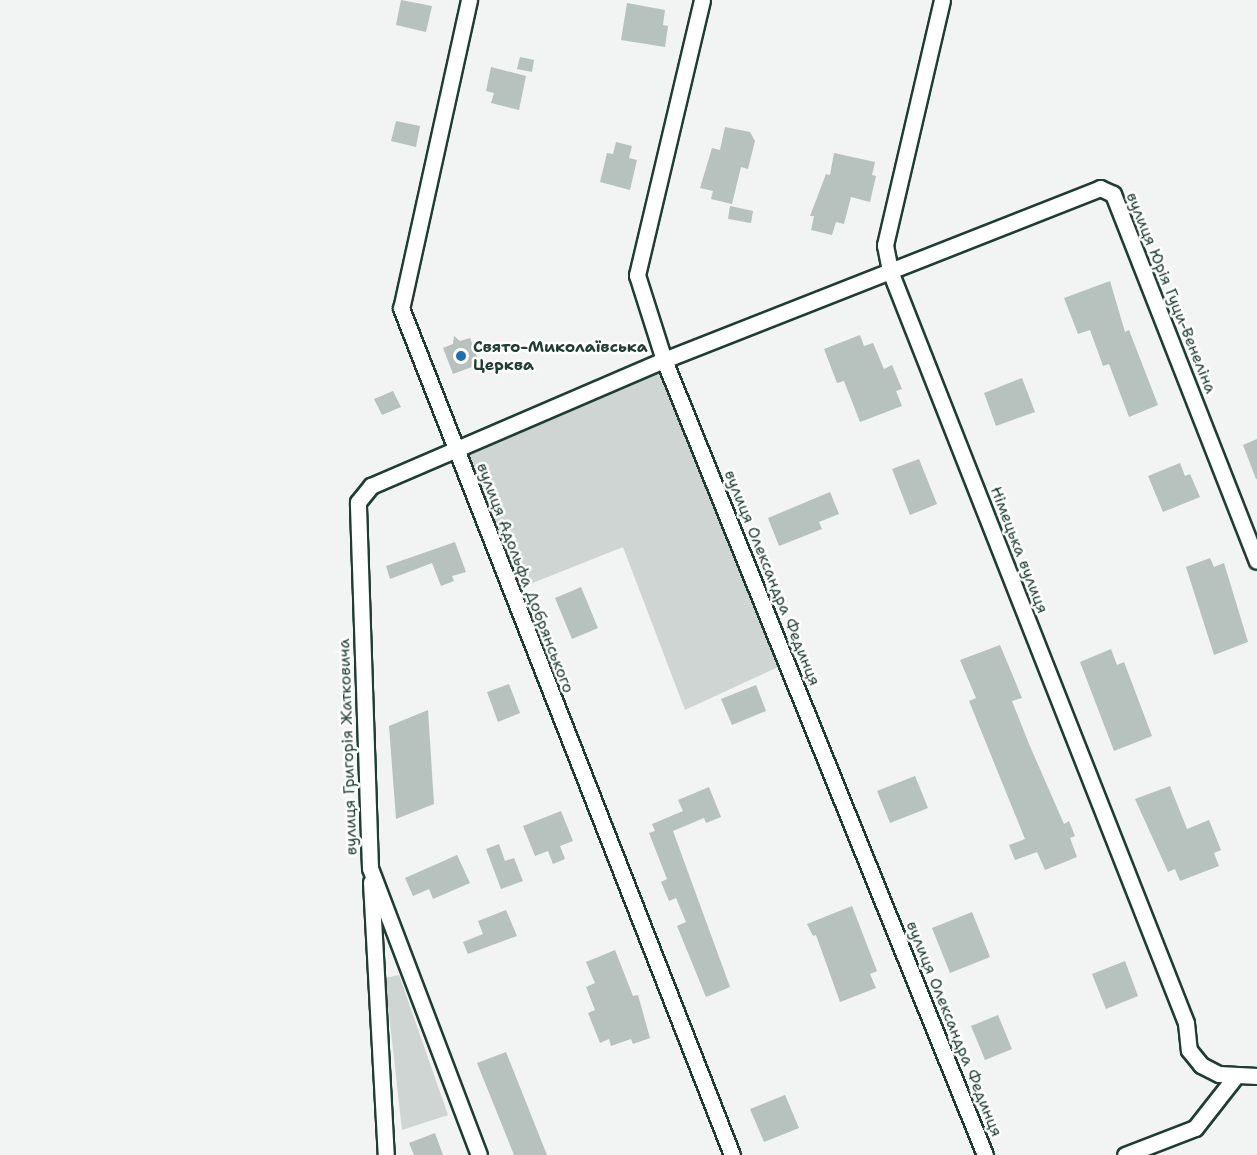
<!DOCTYPE html>
<html>
<head>
<meta charset="utf-8">
<style>
  body { margin:0 }
  #map { position:relative; width:1257px; height:1155px; overflow:hidden; background:#f2f3f3; font-family:"Shantell Sans",sans-serif }
  div>[style] { position:absolute }
  .green>* { inset:0; background:#ced5d3 }
  .building>* { inset:0; background:#b7c1bd }
  .roads { filter:drop-shadow(2px 0 #1f3d34) drop-shadow(-2px 0 #1f3d34) drop-shadow(0 2px #1f3d34) drop-shadow(0 -2px #1f3d34) }
  .minor>* { height:15px; margin:-7.5px; padding:0 7.5px; transform-origin:7.5px; border-radius:7.5px; background:#fff }
  .dots>* { width:16px; height:16px; translate:-50% -50%; box-sizing:border-box; border:3px solid #fff; border-radius:50% }
  span { translate:-50% -50%; white-space:nowrap; text-align:center; line-height:1.15; -webkit-text-stroke:5px #fff; paint-order:stroke }
  .street-label { font-size:16px; color:#1f3d34 }
  .poi-label { font-size:16px; color:#1f3d34; font-weight:700 }
  .left { translate:0 -50%; text-align:left }
</style>
</head>
<body>
<div id="map">
  <div class="green">
    <div style="clip-path:polygon(664px 360px,787px 663px,685px 710px,623px 547px,510px 592px,454px 449px)"></div>
    <div style="clip-path:polygon(399px 975px,448px 1115px,402px 1130px,385px 978px)"></div>
  </div>
  <div class="building">
    <div style="clip-path:polygon(401px 0,432px 6px,426px 32px,396px 25px)"></div>
    <div style="clip-path:polygon(627px 3px,665px 10px,663px 25px,668px 26px,665px 47px,621px 40px)"></div>
    <div style="clip-path:polygon(520px 57px,534px 60px,532px 72px,517px 69px)"></div>
    <div style="clip-path:polygon(491px 67px,526px 76px,519px 110px,491px 103px,494px 93px,486px 91px)"></div>
    <div style="clip-path:polygon(396px 121px,420px 126px,416px 147px,391px 141px)"></div>
    <div style="clip-path:polygon(725px 127px,750px 132px,755px 141px,748px 169px,741px 167px,732px 204px,711px 199px,713px 191px,700px 188px,712px 148px,720px 150px)"></div>
    <div style="clip-path:polygon(616px 142px,632px 146px,629px 158px,637px 160px,630px 190px,600px 182px,607px 153px,613px 154px)"></div>
    <div style="clip-path:polygon(834px 153px,875px 162px,872px 175px,876px 176px,870px 202px,851px 197px,844px 224px,836px 222px,832px 235px,811px 230px,814px 216px,810px 216px,826px 174px,830px 175px)"></div>
    <div style="clip-path:polygon(730px 206px,753px 211px,751px 223px,728px 219px)"></div>
    <div style="clip-path:polygon(1110px 281px,1125px 332px,1129px 330px,1158px 405px,1129px 417px,1109px 364px,1103px 366px,1090px 330px,1078px 334px,1064px 298px)"></div>
    <div style="clip-path:polygon(860px 335px,864px 346px,873px 343px,884px 369px,892px 365px,902px 389px,896px 391px,902px 406px,860px 422px,844px 381px,837px 383px,824px 349px)"></div>
    <div style="clip-path:polygon(454px 336px,460px 341px,470px 338px,480px 364px,453px 374px,443px 348px,453px 344px)"></div>
    <div style="clip-path:polygon(1022px 378px,1035px 412px,996px 426px,984px 393px)"></div>
    <div style="clip-path:polygon(393px 391px,401px 407px,382px 415px,374px 399px)"></div>
    <div style="clip-path:polygon(1257px 439px,1257px 479px,1256px 479px,1243px 445px)"></div>
    <div style="clip-path:polygon(919px 459px,937px 504px,910px 515px,892px 469px)"></div>
    <div style="clip-path:polygon(1180px 463px,1185px 476px,1190px 474px,1200px 497px,1163px 512px,1148px 476px)"></div>
    <div style="clip-path:polygon(830px 492px,839px 514px,819px 522px,822px 529px,779px 546px,768px 518px)"></div>
    <div style="clip-path:polygon(455px 542px,466px 572px,452px 576px,454px 581px,441px 586px,432px 563px,390px 579px,386px 566px)"></div>
    <div style="clip-path:polygon(1210px 558px,1214px 567px,1224px 563px,1248px 642px,1214px 655px,1186px 567px)"></div>
    <div style="clip-path:polygon(581px 587px,598px 628px,572px 639px,555px 598px)"></div>
    <div style="clip-path:polygon(1000px 645px,1022px 698px,1012px 701px,1029px 744px,1064px 824px,1069px 821px,1075px 836px,1070px 838px,1077px 857px,1045px 870px,1037px 852px,1015px 860px,1009px 845px,1025px 839px,969px 701px,976px 698px,960px 660px)"></div>
    <div style="clip-path:polygon(1111px 649px,1117px 665px,1124px 662px,1152px 736px,1114px 751px,1080px 662px)"></div>
    <div style="clip-path:polygon(509px 684px,520px 713px,498px 722px,487px 692px)"></div>
    <div style="clip-path:polygon(756px 685px,766px 711px,732px 725px,721px 699px)"></div>
    <div style="clip-path:polygon(428px 710px,434px 804px,396px 819px,389px 726px)"></div>
    <div style="clip-path:polygon(915px 776px,928px 808px,890px 823px,877px 791px)"></div>
    <div style="clip-path:polygon(1170px 786px,1187px 829px,1209px 820px,1221px 850px,1214px 853px,1219px 866px,1180px 881px,1175px 869px,1168px 872px,1135px 799px)"></div>
    <div style="clip-path:polygon(709px 787px,721px 817px,706px 823px,704px 818px,673px 831px,730px 987px,706px 997px,677px 926px,686px 922px,676px 898px,669px 901px,661px 882px,667px 879px,649px 833px,655px 831px,652px 824px,683px 811px,678px 800px)"></div>
    <div style="clip-path:polygon(561px 811px,573px 841px,560px 846px,565px 859px,553px 864px,548px 851px,535px 856px,523px 826px)"></div>
    <div style="clip-path:polygon(499px 844px,505px 861px,514px 858px,523px 881px,501px 889px,486px 849px)"></div>
    <div style="clip-path:polygon(457px 855px,470px 883px,433px 899px,429px 889px,413px 896px,405px 878px)"></div>
    <div style="clip-path:polygon(852px 906px,877px 971px,870px 974px,876px 988px,840px 1002px,816px 935px,813px 936px,807px 924px)"></div>
    <div style="clip-path:polygon(506px 910px,517px 936px,468px 954px,463px 942px,483px 934px,478px 921px)"></div>
    <div style="clip-path:polygon(972px 912px,990px 957px,950px 973px,932px 928px)"></div>
    <div style="clip-path:polygon(615px 950px,633px 996px,638px 995px,650px 1038px,633px 1044px,631px 1039px,611px 1046px,609px 1039px,600px 1043px,588px 1013px,595px 1010px,586px 987px,595px 983px,586px 962px)"></div>
    <div style="clip-path:polygon(1125px 961px,1138px 996px,1106px 1009px,1092px 974px)"></div>
    <div style="clip-path:polygon(998px 1015px,1012px 1049px,985px 1060px,971px 1026px)"></div>
    <div style="clip-path:polygon(506px 1052px,547px 1155px,514px 1155px,477px 1063px)"></div>
    <div style="clip-path:polygon(785px 1095px,799px 1128px,764px 1142px,750px 1109px)"></div>
    <div style="clip-path:polygon(435px 1133px,443px 1155px,414px 1155px,409px 1143px)"></div>
  </div>
  <div class="roads">
    <div class="minor">
      <div style="left:469px;top:0;width:315px;rotate:102.4deg"></div>
      <div style="left:401px;top:308px;width:909px;rotate:68.65deg"></div>
      <div style="left:702px;top:0;width:283px;rotate:103.3deg"></div>
      <div style="left:637px;top:275px;width:89px;rotate:72.4deg"></div>
      <div style="left:664px;top:360px;width:857px;rotate:68.01deg"></div>
      <div style="left:942px;top:0;width:252px;rotate:103.1deg"></div>
      <div style="left:885px;top:245px;width:26px;rotate:79deg"></div>
      <div style="left:890px;top:271px;width:808px;rotate:68.51deg"></div>
      <div style="left:1186px;top:1023px;width:27px;rotate:84deg"></div>
      <div style="left:1189px;top:1050px;width:19px;rotate:51deg"></div>
      <div style="left:1201px;top:1065px;width:20px;rotate:27deg"></div>
      <div style="left:1219px;top:1074px;width:38px;rotate:3deg"></div>
      <div style="left:371px;top:882px;width:273px;rotate:86.9deg"></div>
      <div style="left:479px;top:1155px;width:307px;rotate:-110.8deg"></div>
      <div style="left:370px;top:868px;width:366px;rotate:-91.9deg"></div>
      <div style="left:358px;top:502px;width:21px;rotate:-51deg"></div>
      <div style="left:371px;top:486px;width:319px;rotate:-23.3deg"></div>
      <div style="left:664px;top:360px;width:469px;rotate:-21.5deg"></div>
      <div style="left:1100px;top:188px;width:14px;rotate:25deg"></div>
      <div style="left:1113px;top:194px;width:394px;rotate:68.6deg"></div>
      <div style="left:1125px;top:1155px;width:75px;rotate:-21.1deg"></div>
      <div style="left:1195px;top:1128px;width:65px;rotate:-51.9deg"></div>
    </div>
  </div>
  <div class="dots">
    <div style="left:461px;top:356px;background:#1f6fb2"></div>
  </div>
  <div class="street-label">
    <span style="left:1171px;top:293px;rotate:68deg">вулиця Юрія Гуци-Венеліна</span>
    <span style="left:1019px;top:550px;rotate:69deg">Німецька вулиця</span>
    <span style="left:525px;top:578px;rotate:69deg">вулиця Адольфа Добрянського</span>
    <span style="left:772px;top:578px;rotate:68deg">вулиця Олександра Фединця</span>
    <span style="left:348px;top:747px;rotate:-92deg">вулиця Григорія Жатковича</span>
    <span style="left:954px;top:1029px;rotate:68deg">вулиця Олександра Фединця</span>
  </div>
  <div class="poi-label">
    <span class="left" style="left:473px;top:356px">Свято-Миколаївська<br>Церква</span>
  </div>
</div>
</body>
</html>
